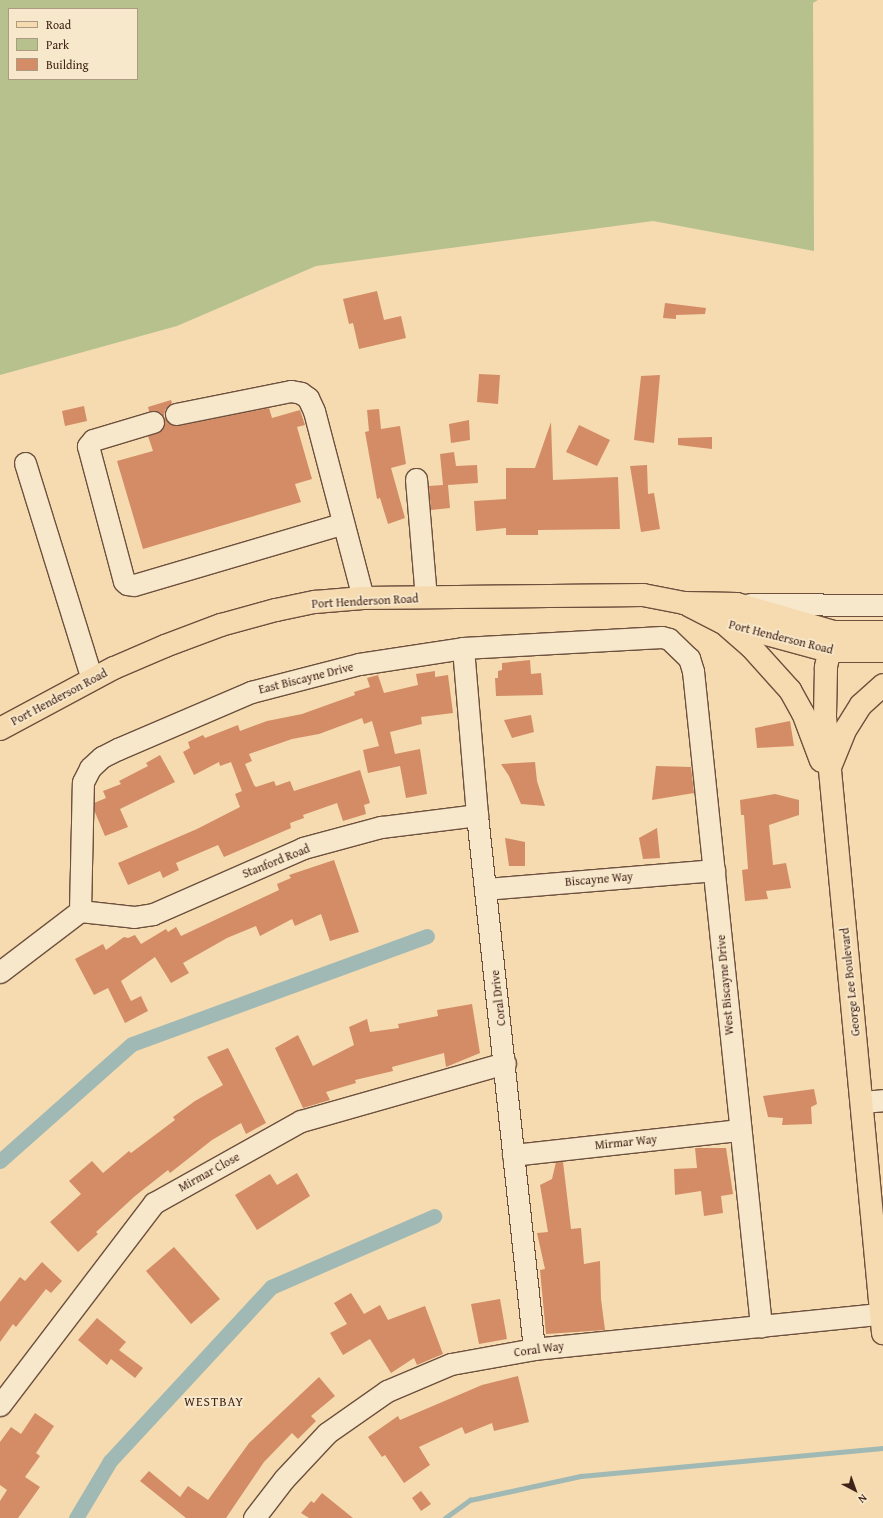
<!DOCTYPE html>
<html>
<head>
<meta charset="utf-8">
<style>
  body { margin:0 }
  #map { position:relative; width:883px; height:1518px; overflow:hidden; background:#f5dbaf; font-family:"Gentium Book Plus",serif }
  div>[style] { position:absolute }
  .green>* { inset:0; background:#b7c18e }
  .stream>* { height:4.5px; margin:-2.25px; padding:0 2.25px; transform-origin:2.25px; border-radius:2.25px; background:#a0b9b5 }
  .canal>* { height:15px; margin:-7.5px; padding:0 7.5px; transform-origin:7.5px; border-radius:7.5px; background:#a0b9b5 }
  .building>* { inset:0; background:#d38c66 }
  .roads { filter:drop-shadow(1px 0 #6d503e) drop-shadow(-1px 0 #6d503e) drop-shadow(0 1px #6d503e) drop-shadow(0 -1px #6d503e) }
  .minor>* { height:21px; margin:-10.5px; padding:0 10.5px; transform-origin:10.5px; border-radius:10.5px; background:#f8e8cb }
  .major>* { height:22px; margin:-11px; padding:0 11px; transform-origin:11px; border-radius:11px; background:#f5dbaf }
  span { translate:-50% -50%; white-space:nowrap; text-align:center; line-height:1.15; -webkit-text-stroke:3.5px #f8e8cb; paint-order:stroke }
  .street-label { font-size:12px; color:#402218 }
  .neighbourhood-label { font-size:13px; color:#402218; letter-spacing:1px }
  .legend { position:absolute; left:8px; top:8px; width:130px; height:72px; box-sizing:border-box; background:#f8e8cb; border:1px solid #ae9983; margin:0; padding:5px 7px; list-style:none; font-size:12px; color:#402218 }
  .legend li { display:flex; align-items:center; gap:8px; height:20px }
  .legend b { width:20px; border:1px solid #ae9983 }
  .north { position:absolute; left:835px; top:1470px; width:40px; height:40px; -webkit-text-stroke:3px #f8e8cb; paint-order:stroke; rotate:139deg; font-size:11px; font-weight:700; line-height:16px; text-align:center; color:#402218 }
  .north::after { content:''; display:block; margin:auto; width:14px; height:18px; background:#402218; clip-path:polygon(50% 0,100% 100%,50% 72%,0 100%) }
</style>
</head>
<body>
<div id="map">
  <div class="green">
    <div style="clip-path:polygon(evenodd,0 0,818px 0,813px 3px,814px 251px,653px 221px,316px 266px,177px 326px,0 375px,0 0,9px 9px,137px 9px,137px 79px,9px 79px,9px 9px)"></div>
  </div>
  <div class="stream">
    <div style="left:445px;top:1518px;width:31px;rotate:-36deg"></div>
    <div style="left:470px;top:1500px;width:114px;rotate:-12.2deg"></div>
    <div style="left:581px;top:1476px;width:303px;rotate:-5.3deg"></div>
  </div>
  <div class="canal">
    <div style="left:0;top:1161px;width:176px;rotate:-41.6deg"></div>
    <div style="left:132px;top:1044px;width:314px;rotate:-20.1deg"></div>
    <div style="left:76px;top:1518px;width:66px;rotate:-59.2deg"></div>
    <div style="left:110px;top:1461px;width:237px;rotate:-47.2deg"></div>
    <div style="left:271px;top:1287px;width:178px;rotate:-23.5deg"></div>
  </div>
  <div class="building">
    <div style="clip-path:polygon(377px 291px,384px 320px,401px 316px,406px 338px,359px 349px,353px 323px,349px 324px,343px 299px)"></div>
    <div style="clip-path:polygon(665px 303px,706px 308px,705px 314px,676px 315px,676px 319px,663px 318px)"></div>
    <div style="clip-path:polygon(479px 374px,500px 375px,498px 404px,477px 402px)"></div>
    <div style="clip-path:polygon(660px 375px,654px 443px,634px 440px,641px 376px)"></div>
    <div style="clip-path:polygon(171px 400px,172px 403px,165px 410px,164px 417px,172px 425px,178px 426px,269px 408px,272px 418px,300px 410px,305px 425px,297px 427px,312px 479px,295px 484px,301px 502px,143px 549px,117px 461px,153px 451px,148px 436px,161px 430px,165px 419px,161px 413px,149px 411px,148px 407px)"></div>
    <div style="clip-path:polygon(84px 406px,87px 421px,65px 426px,62px 411px)"></div>
    <div style="clip-path:polygon(379px 409px,381px 429px,400px 426px,406px 464px,391px 468px,405px 518px,388px 524px,380px 498px,377px 499px,365px 432px,369px 431px,367px 410px)"></div>
    <div style="clip-path:polygon(469px 420px,470px 440px,451px 443px,449px 424px)"></div>
    <div style="clip-path:polygon(551px 422px,553px 480px,618px 477px,620px 529px,538px 530px,538px 535px,506px 535px,506px 528px,476px 531px,474px 501px,506px 499px,506px 468px,535px 468px)"></div>
    <div style="clip-path:polygon(579px 425px,610px 440px,597px 466px,566px 452px)"></div>
    <div style="clip-path:polygon(712px 437px,712px 449px,678px 445px,678px 438px)"></div>
    <div style="clip-path:polygon(454px 452px,456px 466px,477px 465px,478px 483px,448px 485px,450px 508px,431px 510px,429px 486px,443px 485px,440px 454px)"></div>
    <div style="clip-path:polygon(647px 465px,648px 494px,654px 493px,660px 529px,641px 532px,630px 466px)"></div>
    <div style="clip-path:polygon(530px 660px,531px 674px,541px 673px,543px 695px,496px 696px,495px 678px,498px 678px,498px 671px,502px 670px,502px 663px)"></div>
    <div style="clip-path:polygon(435px 671px,435px 677px,448px 675px,453px 713px,421px 717px,422px 724px,390px 732px,395px 754px,420px 749px,427px 794px,406px 798px,400px 766px,368px 773px,363px 750px,379px 746px,372px 721px,364px 724px,362px 718px,319px 734px,292px 739px,249px 754px,252px 761px,245px 764px,254px 785px,256px 787px,274px 781px,276px 786px,290px 781px,294px 791px,360px 770px,370px 803px,364px 805px,366px 814px,343px 821px,337px 803px,303px 815px,304px 818px,290px 823px,291px 828px,224px 857px,218px 845px,176px 863px,179px 870px,163px 878px,160px 871px,128px 885px,118px 863px,197px 829px,240px 807px,235px 794px,242px 791px,231px 762px,220px 766px,219px 762px,194px 775px,183px 752px,190px 748px,188px 742px,203px 735px,205px 738px,238px 725px,240px 731px,267px 721px,302px 714px,355px 695px,354px 692px,370px 687px,367px 678px,378px 675px,384px 693px,418px 685px,416px 674px)"></div>
    <div style="clip-path:polygon(531px 715px,534px 732px,512px 738px,504px 720px)"></div>
    <div style="clip-path:polygon(790px 721px,794px 746px,757px 748px,755px 728px)"></div>
    <div style="clip-path:polygon(160px 755px,175px 782px,120px 809px,128px 827px,105px 836px,94px 810px,94px 803px,106px 798px,103px 791px,121px 784px,119px 781px,148px 766px,146px 763px)"></div>
    <div style="clip-path:polygon(535px 762px,537px 781px,545px 806px,521px 804px,509px 776px,501px 764px)"></div>
    <div style="clip-path:polygon(656px 766px,691px 767px,694px 793px,652px 800px)"></div>
    <div style="clip-path:polygon(775px 794px,799px 800px,799px 815px,769px 825px,773px 865px,786px 863px,791px 888px,766px 891px,768px 899px,745px 901px,742px 870px,748px 869px,744px 815px,741px 815px,740px 800px)"></div>
    <div style="clip-path:polygon(657px 828px,660px 858px,643px 859px,639px 838px)"></div>
    <div style="clip-path:polygon(505px 838px,525px 842px,525px 866px,509px 866px)"></div>
    <div style="clip-path:polygon(334px 860px,359px 932px,330px 941px,321px 914px,295px 926px,292px 919px,260px 936px,256px 926px,227px 938px,183px 963px,189px 973px,171px 983px,155px 957px,121px 981px,131px 1001px,141px 996px,148px 1011px,125px 1023px,108px 988px,94px 995px,75px 959px,103px 944px,106px 950px,124px 937px,128px 938px,135px 935px,141px 944px,166px 929px,168px 932px,176px 927px,181px 936px,279px 890px,277px 884px,291px 878px,289px 875px)"></div>
    <div style="clip-path:polygon(472px 1004px,480px 1053px,446px 1067px,444px 1053px,392px 1067px,393px 1071px,355px 1080px,356px 1083px,326px 1092px,330px 1100px,303px 1108px,275px 1048px,298px 1035px,313px 1066px,354px 1045px,349px 1027px,367px 1019px,370px 1032px,399px 1028px,398px 1024px,438px 1016px,437px 1010px)"></div>
    <div style="clip-path:polygon(228px 1048px,266px 1123px,246px 1134px,241px 1123px,212px 1140px,170px 1173px,168px 1170px,135px 1196px,96px 1232px,98px 1234px,78px 1252px,50px 1222px,81px 1194px,69px 1181px,92px 1161px,103px 1173px,129px 1151px,131px 1153px,175px 1120px,173px 1117px,195px 1101px,223px 1085px,207px 1057px)"></div>
    <div style="clip-path:polygon(814px 1089px,817px 1104px,811px 1107px,812px 1124px,782px 1125px,783px 1118px,768px 1117px,763px 1096px)"></div>
    <div style="clip-path:polygon(695px 1148px,726px 1148px,733px 1194px,721px 1196px,723px 1213px,704px 1216px,701px 1191px,675px 1195px,674px 1169px,697px 1168px)"></div>
    <div style="clip-path:polygon(556px 1162px,563px 1162px,571px 1229px,581px 1228px,584px 1264px,600px 1261px,601px 1299px,605px 1330px,546px 1334px,540px 1270px,545px 1269px,537px 1233px,548px 1232px,540px 1185px,552px 1179px)"></div>
    <div style="clip-path:polygon(297px 1173px,310px 1196px,257px 1230px,235px 1195px,270px 1174px,277px 1185px)"></div>
    <div style="clip-path:polygon(174px 1247px,220px 1299px,191px 1324px,146px 1271px)"></div>
    <div style="clip-path:polygon(42px 1262px,62px 1281px,51px 1293px,46px 1289px,16px 1327px,13px 1324px,0 1342px,0 1302px,20px 1277px,25px 1281px)"></div>
    <div style="clip-path:polygon(351px 1293px,364px 1314px,380px 1305px,388px 1320px,425px 1306px,443px 1354px,417px 1365px,414px 1358px,391px 1373px,370px 1339px,343px 1355px,330px 1333px,347px 1324px,334px 1303px)"></div>
    <div style="clip-path:polygon(500px 1299px,507px 1339px,479px 1344px,471px 1304px)"></div>
    <div style="clip-path:polygon(97px 1318px,126px 1342px,119px 1350px,143px 1368px,135px 1378px,111px 1359px,107px 1365px,78px 1340px)"></div>
    <div style="clip-path:polygon(518px 1376px,529px 1422px,494px 1431px,492px 1423px,465px 1434px,462px 1427px,419px 1447px,430px 1465px,404px 1483px,385px 1455px,382px 1457px,368px 1437px,398px 1416px,400px 1420px,482px 1385px)"></div>
    <div style="clip-path:polygon(319px 1377px,335px 1396px,311px 1416px,316px 1421px,298px 1439px,292px 1433px,264px 1462px,226px 1518px,186px 1518px,140px 1481px,149px 1471px,180px 1497px,188px 1486px,208px 1500px,249px 1443px)"></div>
    <div style="clip-path:polygon(35px 1413px,54px 1426px,36px 1453px,40px 1456px,25px 1477px,40px 1487px,18px 1518px,0 1518px,0 1501px,7px 1490px,0 1485px,0 1442px,11px 1427px,21px 1434px)"></div>
    <div style="clip-path:polygon(421px 1491px,431px 1504px,421px 1511px,412px 1498px)"></div>
    <div style="clip-path:polygon(322px 1493px,353px 1518px,309px 1518px,301px 1513px,311px 1501px,314px 1503px)"></div>
  </div>
  <div class="roads">
    <div class="minor">
      <div style="left:176px;top:414px;width:117px;rotate:-11.3deg"></div>
      <div style="left:291px;top:391px;width:10px;rotate:11deg"></div>
      <div style="left:301px;top:393px;width:9px;rotate:36deg"></div>
      <div style="left:308px;top:398px;width:14px;rotate:65deg"></div>
      <div style="left:314px;top:411px;width:193px;rotate:75.3deg"></div>
      <div style="left:153px;top:422px;width:63px;rotate:163.3deg"></div>
      <div style="left:93px;top:440px;width:8px;rotate:130deg"></div>
      <div style="left:88px;top:446px;width:140px;rotate:75.1deg"></div>
      <div style="left:124px;top:581px;width:4px;rotate:45deg"></div>
      <div style="left:127px;top:584px;width:7px;rotate:8deg"></div>
      <div style="left:134px;top:585px;width:216px;rotate:-16.4deg"></div>
      <div style="left:25px;top:463px;width:226px;rotate:72.8deg"></div>
      <div style="left:416px;top:479px;width:118px;rotate:85.2deg"></div>
      <div style="left:750px;top:604px;width:133px;rotate:0.4deg"></div>
      <div style="left:463px;top:648px;width:168px;rotate:85.2deg"></div>
      <div style="left:477px;top:815px;width:537px;rotate:83.91deg"></div>
      <div style="left:485px;top:889px;width:230px;rotate:-4.7deg"></div>
      <div style="left:80px;top:911px;width:129px;rotate:-88.7deg"></div>
      <div style="left:83px;top:782px;width:16px;rotate:-63deg"></div>
      <div style="left:90px;top:768px;width:16px;rotate:-43deg"></div>
      <div style="left:102px;top:757px;width:18px;rotate:-27deg"></div>
      <div style="left:118px;top:749px;width:145px;rotate:-23.2deg"></div>
      <div style="left:251px;top:692px;width:112px;rotate:-14.5deg"></div>
      <div style="left:359px;top:664px;width:105px;rotate:-8.7deg"></div>
      <div style="left:463px;top:648px;width:199px;rotate:-3.2deg"></div>
      <div style="left:662px;top:637px;width:7px;rotate:16deg"></div>
      <div style="left:669px;top:639px;width:28px;rotate:44deg"></div>
      <div style="left:689px;top:658px;width:14px;rotate:73deg"></div>
      <div style="left:693px;top:671px;width:659px;rotate:84.07deg"></div>
      <div style="left:80px;top:911px;width:54px;rotate:6.3deg"></div>
      <div style="left:134px;top:917px;width:19px;rotate:-9deg"></div>
      <div style="left:153px;top:914px;width:164px;rotate:-23.7deg"></div>
      <div style="left:303px;top:848px;width:81px;rotate:-15.1deg"></div>
      <div style="left:381px;top:827px;width:97px;rotate:-7.1deg"></div>
      <div style="left:0;top:972px;width:101px;rotate:-37.3deg"></div>
      <div style="left:862px;top:1102px;width:21px;rotate:-5deg"></div>
      <div style="left:513px;top:1155px;width:227px;rotate:-6.3deg"></div>
      <div style="left:0;top:1405px;width:254px;rotate:-52.7deg"></div>
      <div style="left:154px;top:1203px;width:168px;rotate:-29.2deg"></div>
      <div style="left:301px;top:1121px;width:212px;rotate:-15.9deg"></div>
      <div style="left:254px;top:1518px;width:49px;rotate:-52.4deg"></div>
      <div style="left:284px;top:1479px;width:63px;rotate:-46.9deg"></div>
      <div style="left:327px;top:1433px;width:73px;rotate:-35deg"></div>
      <div style="left:387px;top:1391px;width:69px;rotate:-22.9deg"></div>
      <div style="left:451px;top:1364px;width:84px;rotate:-10.2deg"></div>
      <div style="left:534px;top:1349px;width:349px;rotate:-5.8deg"></div>
    </div>
    <div class="major">
      <div style="left:690px;top:606px;width:36px;rotate:27deg"></div>
      <div style="left:722px;top:622px;width:111px;rotate:15.2deg"></div>
      <div style="left:829px;top:651px;width:54px"></div>
      <div style="left:727px;top:626px;width:33px;rotate:41deg"></div>
      <div style="left:752px;top:648px;width:57px;rotate:47.9deg"></div>
      <div style="left:790px;top:690px;width:26px;rotate:61deg"></div>
      <div style="left:803px;top:713px;width:51px;rotate:69.4deg"></div>
      <div style="left:834px;top:632px;width:37px;rotate:103deg"></div>
      <div style="left:826px;top:668px;width:49px;rotate:91.2deg"></div>
      <div style="left:825px;top:717px;width:619px;rotate:84.62deg"></div>
      <div style="left:0;top:729px;width:129px;rotate:-28.2deg"></div>
      <div style="left:114px;top:668px;width:56px;rotate:-23.3deg"></div>
      <div style="left:165px;top:646px;width:60px;rotate:-20.6deg"></div>
      <div style="left:221px;top:625px;width:57px;rotate:-15.3deg"></div>
      <div style="left:276px;top:610px;width:40px;rotate:-12deg"></div>
      <div style="left:315px;top:602px;width:48px;rotate:-4.8deg"></div>
      <div style="left:363px;top:598px;width:280px;rotate:-0.6deg"></div>
      <div style="left:643px;top:595px;width:42px;rotate:11deg"></div>
      <div style="left:684px;top:603px;width:53px;rotate:1.1deg"></div>
      <div style="left:737px;top:604px;width:101px;rotate:16.1deg"></div>
      <div style="left:834px;top:632px;width:49px"></div>
      <div style="left:831px;top:765px;width:35px;rotate:-68deg"></div>
      <div style="left:844px;top:732px;width:32px;rotate:-58deg"></div>
      <div style="left:861px;top:705px;width:30px;rotate:-42deg"></div>
    </div>
  </div>
  <div class="street-label">
    <span style="left:365px;top:601px;rotate:-3deg">Port Henderson Road</span>
    <span style="left:781px;top:637px;rotate:14deg">Port Henderson Road</span>
    <span style="left:306px;top:678px;rotate:-14deg">East Biscayne Drive</span>
    <span style="left:59px;top:697px;rotate:-28deg">Port Henderson Road</span>
    <span style="left:276px;top:861px;rotate:-22deg">Stanford Road</span>
    <span style="left:599px;top:879px;rotate:-5deg">Biscayne Way</span>
    <span style="left:850px;top:982px;rotate:-96deg">George Lee Boulevard</span>
    <span style="left:725px;top:985px;rotate:-95deg">West Biscayne Drive</span>
    <span style="left:498px;top:998px;rotate:-97deg">Coral Drive</span>
    <span style="left:626px;top:1142px;rotate:-6deg">Mirmar Way</span>
    <span style="left:209px;top:1172px;rotate:-29deg">Mirmar Close</span>
    <span style="left:539px;top:1349px;rotate:-8deg">Coral Way</span>
  </div>
  <div class="neighbourhood-label">
    <span style="left:214px;top:1402px">WESTBAY</span>
  </div>
  <ul class="legend">
  <li><b style="height:5px;background:#f5dbaf"></b>Road</li>
  <li><b style="height:11px;background:#b7c18e"></b>Park</li>
  <li><b style="height:11px;background:#d38c66"></b>Building</li>
  </ul>
  <div class="north">N</div>
</div>
</body>
</html>
